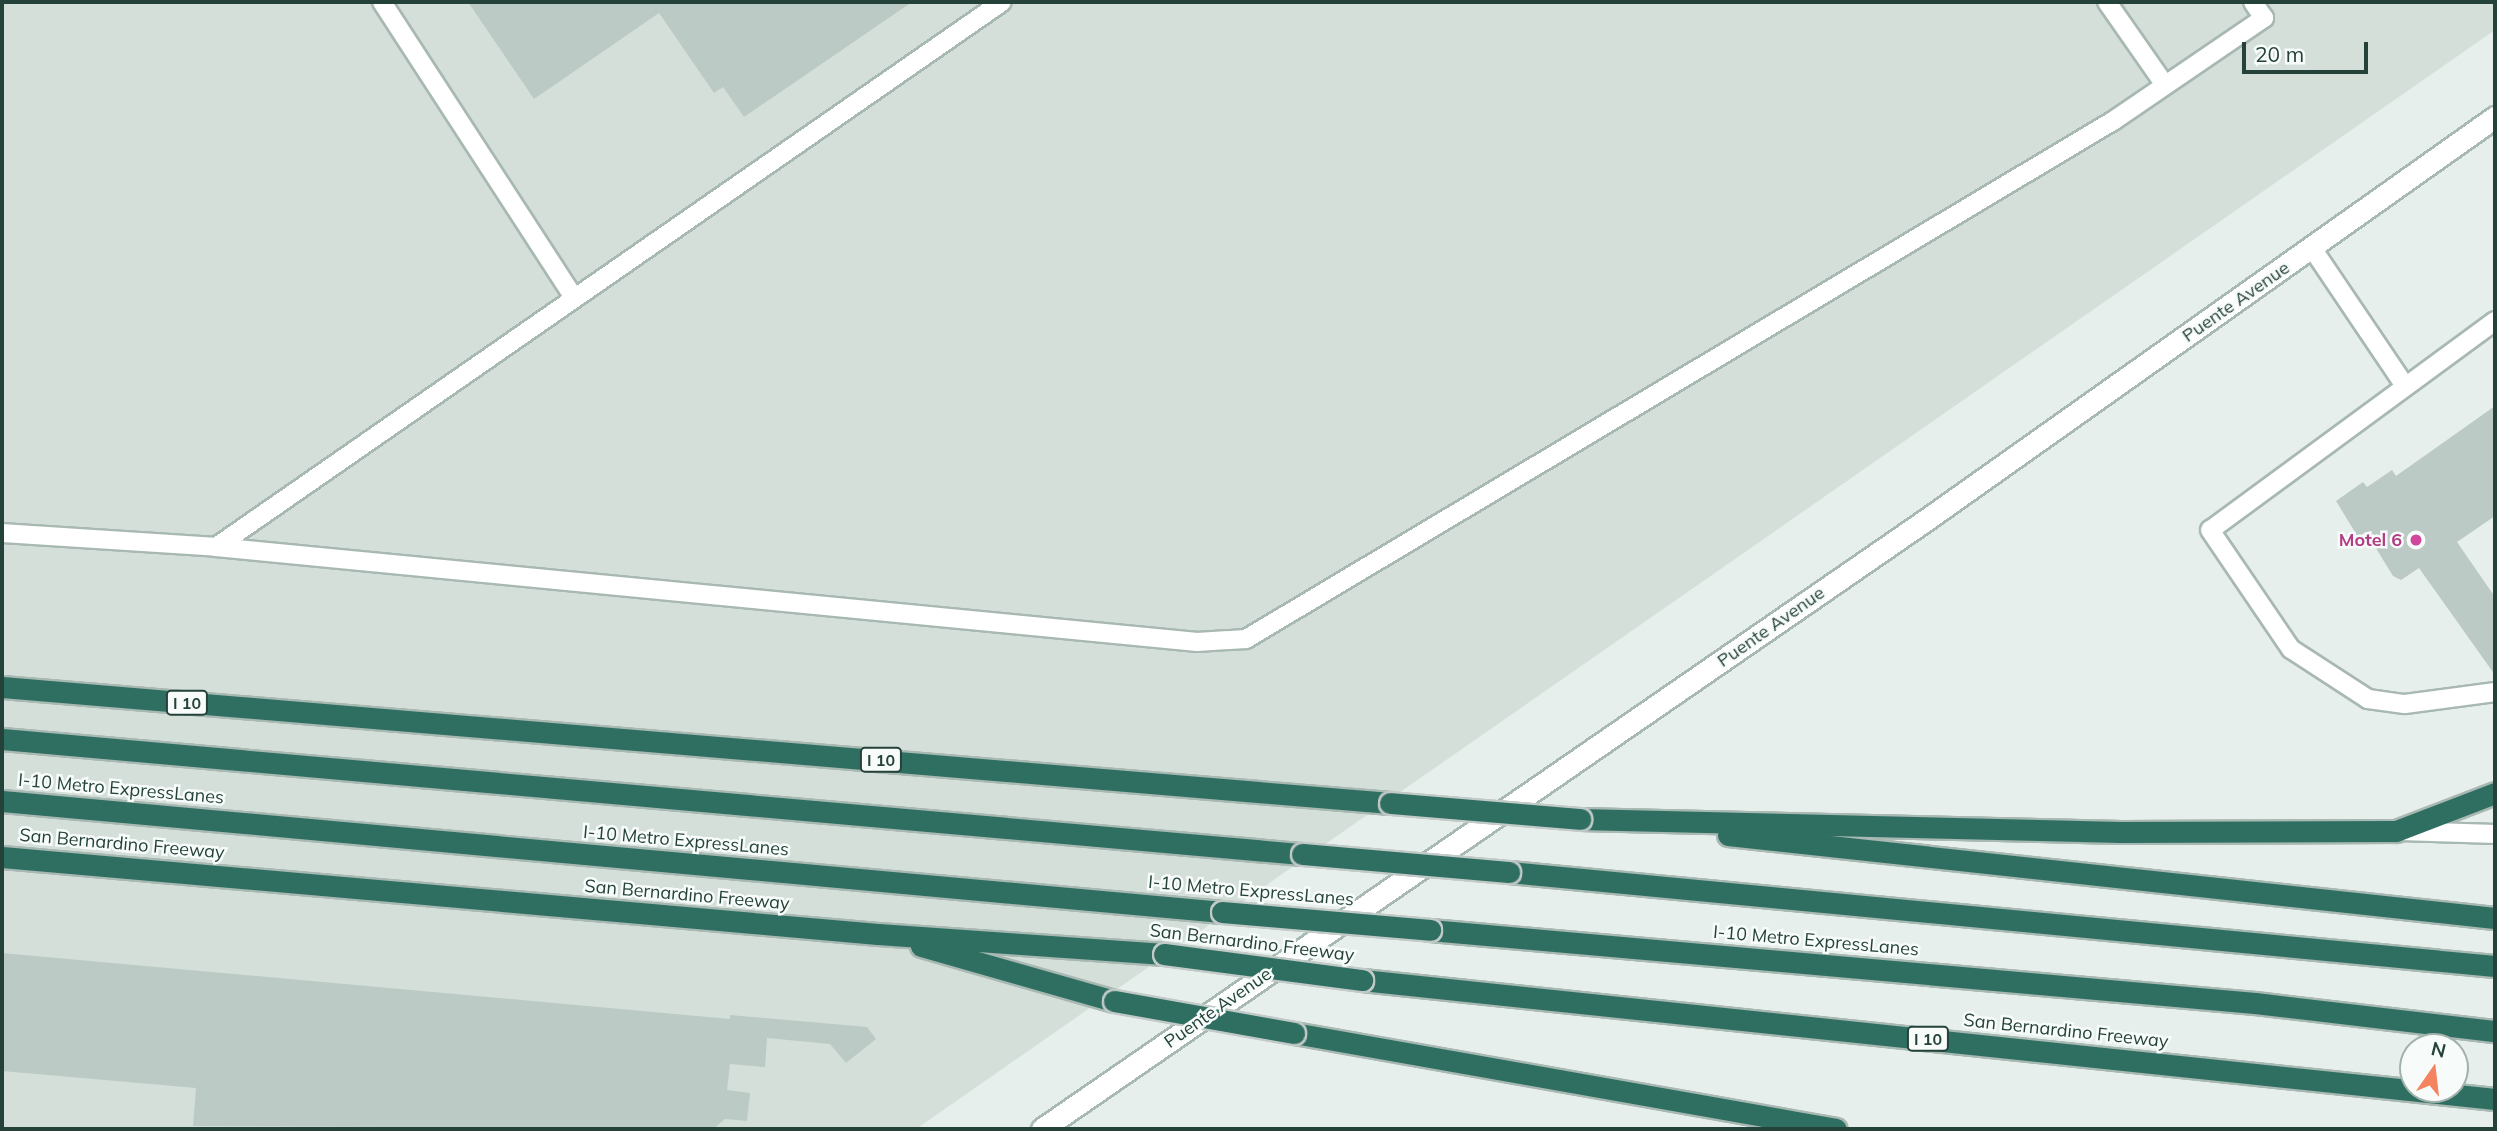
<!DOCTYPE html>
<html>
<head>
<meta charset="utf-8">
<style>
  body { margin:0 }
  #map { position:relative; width:2497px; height:1131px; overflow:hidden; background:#e6efeb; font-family:Mulish,sans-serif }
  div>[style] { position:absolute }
  .built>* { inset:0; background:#d4dfda }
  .building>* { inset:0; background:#bbcac4 }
  .roads { filter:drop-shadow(2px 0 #a8b8b2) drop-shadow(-2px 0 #a8b8b2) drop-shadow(0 2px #a8b8b2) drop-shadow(0 -2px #a8b8b2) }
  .service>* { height:18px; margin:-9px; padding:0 9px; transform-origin:9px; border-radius:9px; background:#fff }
  .secondary>* { height:21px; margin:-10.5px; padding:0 10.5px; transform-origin:10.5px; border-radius:10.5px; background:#fff }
  .motorway>* { height:21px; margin:-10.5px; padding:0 10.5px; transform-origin:10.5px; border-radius:10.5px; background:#2f6f62 }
  .bridges { filter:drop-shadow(2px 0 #c2cac8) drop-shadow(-2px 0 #c2cac8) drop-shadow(0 2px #c2cac8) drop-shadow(0 -2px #c2cac8) }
  .motorway-bridge>* { height:21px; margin:-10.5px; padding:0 10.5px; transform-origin:10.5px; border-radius:10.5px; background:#2f6f62 }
  .dots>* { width:19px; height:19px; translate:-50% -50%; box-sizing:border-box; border:4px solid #f7fbf9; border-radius:50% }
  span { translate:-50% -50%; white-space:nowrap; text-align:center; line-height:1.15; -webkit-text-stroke:5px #f7fbf9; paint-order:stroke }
  .shield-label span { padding:2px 5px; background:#f7fbf9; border:2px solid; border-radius:5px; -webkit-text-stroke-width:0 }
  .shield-label { font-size:16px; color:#24423a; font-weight:700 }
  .street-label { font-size:18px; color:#24423a }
  .hotel-label { font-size:18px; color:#b23c85; font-weight:700 }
  .right { translate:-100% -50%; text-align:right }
  .frame { position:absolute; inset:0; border:4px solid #24423a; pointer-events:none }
  .north { position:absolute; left:2399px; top:1033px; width:70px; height:70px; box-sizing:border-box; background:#f7fbf9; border:2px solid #a3b1ad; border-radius:50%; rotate:14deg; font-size:19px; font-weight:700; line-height:28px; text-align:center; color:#24423a }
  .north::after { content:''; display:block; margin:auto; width:24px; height:32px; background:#f4845f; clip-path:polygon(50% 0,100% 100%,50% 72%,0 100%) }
  .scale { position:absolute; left:2242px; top:42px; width:126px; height:32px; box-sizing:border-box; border:4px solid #24423a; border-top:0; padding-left:9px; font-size:21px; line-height:24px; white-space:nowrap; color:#24423a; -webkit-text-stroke:5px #f7fbf9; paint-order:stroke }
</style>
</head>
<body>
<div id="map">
  <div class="built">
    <div style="clip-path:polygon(2px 2px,2495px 2px,2495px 30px,916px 1129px,2px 1129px)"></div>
  </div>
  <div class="building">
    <div style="clip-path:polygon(468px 2px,912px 2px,744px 117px,723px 87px,714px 93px,659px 13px,534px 99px)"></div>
    <div style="clip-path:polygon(2495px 406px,2495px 516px,2457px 542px,2495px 597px,2495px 675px,2419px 568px,2401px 580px,2393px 576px,2366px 532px,2358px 537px,2336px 501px,2363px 482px,2367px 487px,2392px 470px,2396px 476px)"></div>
    <div style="clip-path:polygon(2px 953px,730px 1019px,730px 1015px,867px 1027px,876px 1039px,846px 1063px,830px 1044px,767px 1038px,765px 1067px,730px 1064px,727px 1090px,750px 1093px,747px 1121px,725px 1119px,713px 1129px,193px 1126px,196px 1088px,2px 1071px)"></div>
  </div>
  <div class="roads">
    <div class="service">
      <div style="left:382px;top:2px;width:353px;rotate:57deg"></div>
      <div style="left:2107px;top:2px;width:101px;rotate:55.1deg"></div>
      <div style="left:2312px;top:248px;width:166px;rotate:56deg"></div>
      <div style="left:2495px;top:321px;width:353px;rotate:143.7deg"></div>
      <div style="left:2210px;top:530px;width:144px;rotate:55.8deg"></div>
      <div style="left:2291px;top:649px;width:92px;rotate:33deg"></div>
      <div style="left:2368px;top:699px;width:37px;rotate:8deg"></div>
      <div style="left:2405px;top:704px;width:91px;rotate:-7.6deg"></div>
      <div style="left:2px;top:533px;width:214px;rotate:3.7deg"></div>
      <div style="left:216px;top:547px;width:986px;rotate:5.53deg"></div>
      <div style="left:1197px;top:642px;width:49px;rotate:-3.5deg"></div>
      <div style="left:1246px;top:639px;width:1010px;rotate:-30.86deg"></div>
      <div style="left:2113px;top:121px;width:183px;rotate:-34.3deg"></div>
      <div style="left:2264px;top:18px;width:19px;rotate:-125deg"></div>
      <div style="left:216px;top:547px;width:956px;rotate:-34.74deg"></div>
      <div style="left:2401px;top:831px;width:94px;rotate:1.8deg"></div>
    </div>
    <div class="secondary">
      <div style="left:1042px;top:1129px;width:1070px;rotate:-34.57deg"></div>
      <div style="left:1923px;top:522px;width:701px;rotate:-35.3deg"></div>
    </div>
    <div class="motorway">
      <div style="left:2px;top:687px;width:1393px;rotate:4.78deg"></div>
      <div style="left:2px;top:739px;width:1305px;rotate:5.06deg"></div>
      <div style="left:2px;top:801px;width:1225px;rotate:5.2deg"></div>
      <div style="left:1580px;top:819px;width:541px;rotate:1.38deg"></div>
      <div style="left:2121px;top:832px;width:275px;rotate:-0.2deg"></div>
      <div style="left:2396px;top:831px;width:106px;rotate:-21deg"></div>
      <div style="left:1728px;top:835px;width:771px;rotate:6.18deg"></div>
      <div style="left:2px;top:857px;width:879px;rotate:5.02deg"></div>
      <div style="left:878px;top:934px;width:287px;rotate:4deg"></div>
      <div style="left:1509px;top:872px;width:990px;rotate:5.45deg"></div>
      <div style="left:1430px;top:930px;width:828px;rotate:5.06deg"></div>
      <div style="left:2255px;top:1003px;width:242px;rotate:6.7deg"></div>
      <div style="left:921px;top:946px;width:201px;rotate:15.9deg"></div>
      <div style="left:1362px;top:980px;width:1139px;rotate:6deg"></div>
      <div style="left:1294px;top:1033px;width:550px;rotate:10.04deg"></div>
    </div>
  </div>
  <div class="bridges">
    <div class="motorway-bridge">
      <div style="left:1390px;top:803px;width:191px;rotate:4.8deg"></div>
      <div style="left:1302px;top:854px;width:208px;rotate:5deg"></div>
      <div style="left:1222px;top:912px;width:209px;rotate:4.9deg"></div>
      <div style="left:1164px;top:954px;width:200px;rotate:7.5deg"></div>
      <div style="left:1114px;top:1001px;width:183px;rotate:10.1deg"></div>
    </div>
  </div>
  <div class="dots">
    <div style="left:2416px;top:540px;background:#d1479c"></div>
  </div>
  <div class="shield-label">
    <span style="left:187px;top:703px">I 10</span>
    <span style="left:881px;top:760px">I 10</span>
    <span style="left:1928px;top:1039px">I 10</span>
  </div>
  <div class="street-label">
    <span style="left:2236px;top:302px;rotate:-35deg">Puente Avenue</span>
    <span style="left:1771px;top:627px;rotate:-35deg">Puente Avenue</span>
    <span style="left:121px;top:789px;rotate:5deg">I-10 Metro ExpressLanes</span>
    <span style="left:686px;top:841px;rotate:5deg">I-10 Metro ExpressLanes</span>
    <span style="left:122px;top:844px;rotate:5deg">San Bernardino Freeway</span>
    <span style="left:1251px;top:891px;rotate:5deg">I-10 Metro ExpressLanes</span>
    <span style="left:687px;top:895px;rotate:5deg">San Bernardino Freeway</span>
    <span style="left:1816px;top:941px;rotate:5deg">I-10 Metro ExpressLanes</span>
    <span style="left:1252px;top:943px;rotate:7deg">San Bernardino Freeway</span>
    <span style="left:1218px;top:1008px;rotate:-35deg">Puente Avenue</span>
    <span style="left:2066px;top:1031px;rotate:6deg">San Bernardino Freeway</span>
  </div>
  <div class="hotel-label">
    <span class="right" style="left:2402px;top:540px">Motel 6</span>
  </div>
  <div class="frame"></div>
  <div class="north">N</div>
  <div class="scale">20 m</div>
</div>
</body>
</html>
